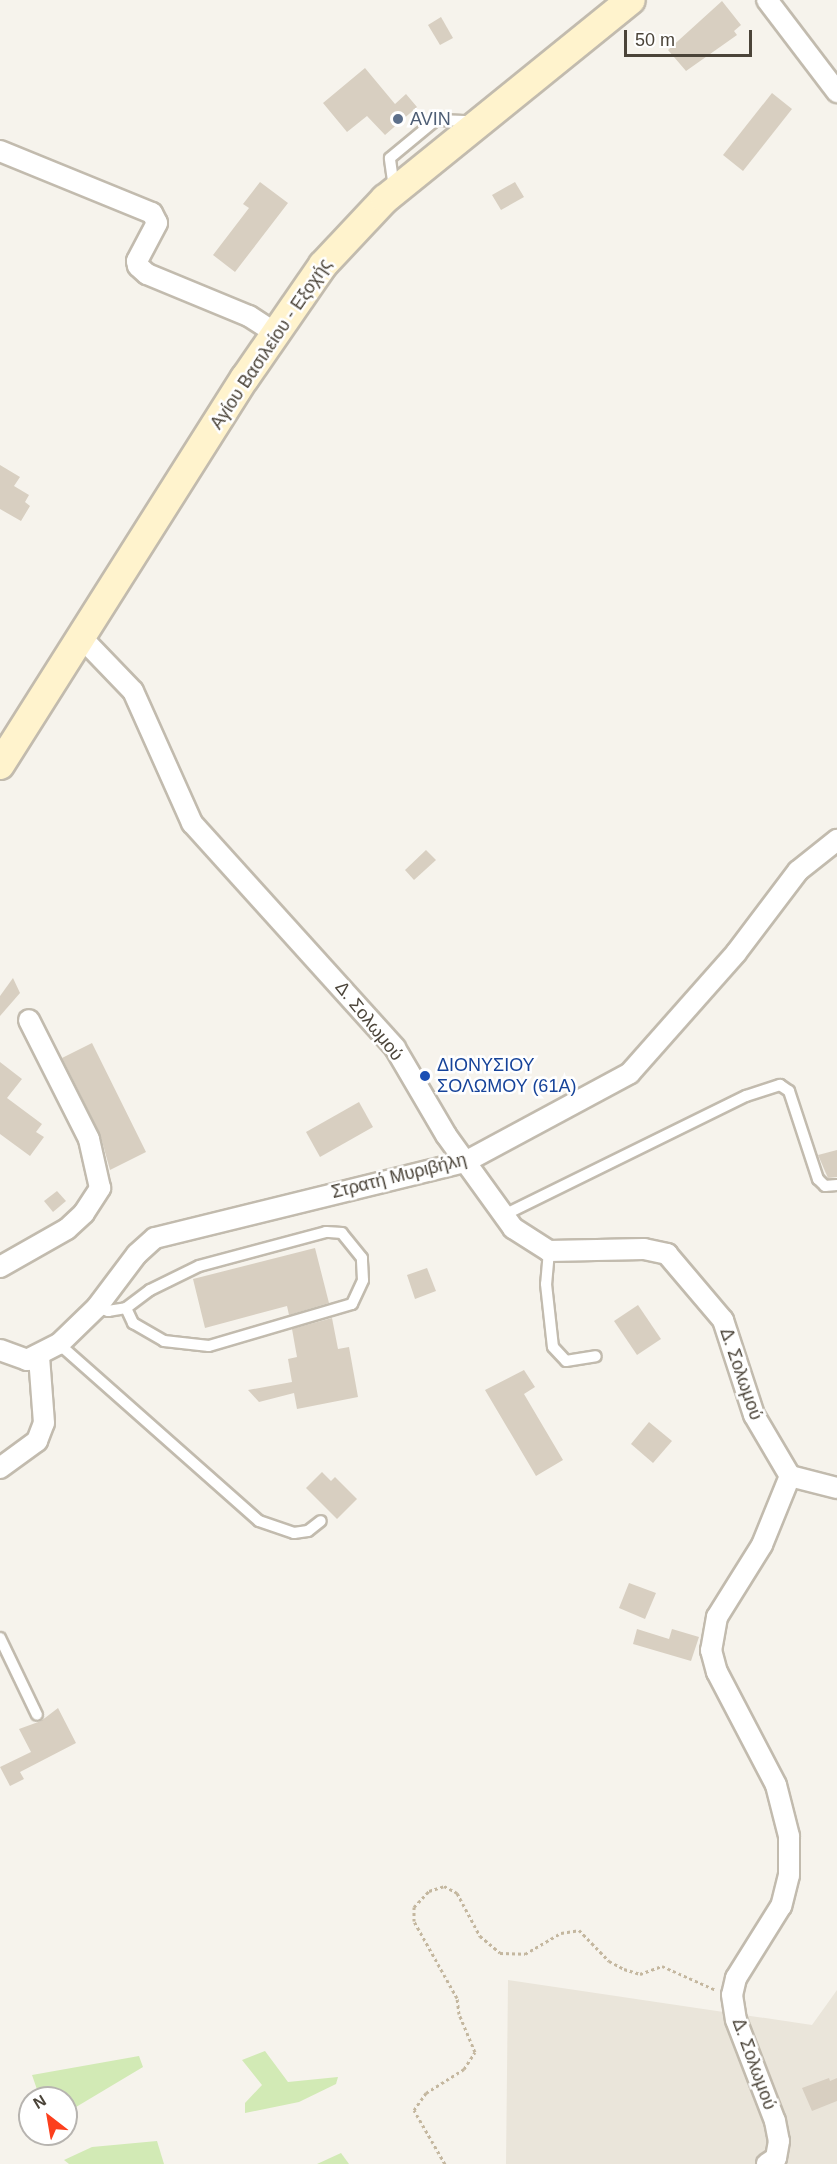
<!DOCTYPE html>
<html>
<head>
<meta charset="utf-8">
<style>
  body { margin:0 }
  #map { position:relative; width:837px; height:2164px; overflow:hidden; background:#f6f3ec; font-family:Arial,sans-serif }
  div>[style] { position:absolute }
  .residential>* { inset:0; background:#eae5da }
  .green>* { inset:0; background:#d2eab5 }
  .building>* { inset:0; background:#d8cfc1 }
  .path>* { height:3px; margin-top:-1.5px; transform-origin:0; background:repeating-linear-gradient(90deg,#c4b79f 0 3px,transparent 0 6px) }
  .roads { filter:drop-shadow(2px 0 #c2bbae) drop-shadow(-2px 0 #c2bbae) drop-shadow(0 2px #c2bbae) drop-shadow(0 -2px #c2bbae) }
  .service>* { height:10px; margin:-5px; padding:0 5px; transform-origin:5px; border-radius:5px; background:#fff }
  .minor>* { height:20px; margin:-10px; padding:0 10px; transform-origin:10px; border-radius:10px; background:#fff }
  .secondary>* { height:28px; margin:-14px; padding:0 14px; transform-origin:14px; border-radius:14px; background:#fff3cd }
  .dots>* { width:16px; height:16px; translate:-50% -50%; box-sizing:border-box; border:3px solid #fff; border-radius:50% }
  span { translate:-50% -50%; white-space:nowrap; text-align:center; line-height:1.15; -webkit-text-stroke:5px #fff; paint-order:stroke }
  .service-label { font-size:18px; color:#4e5e75 }
  .left { translate:0 -50%; text-align:left }
  .street-label { font-size:18px; color:#4b4439 }
  .transit-label { font-size:18px; color:#164399 }
  .north { position:absolute; left:18px; top:2086px; width:60px; height:60px; box-sizing:border-box; background:#fff; border:2px solid #b7b4b0; border-radius:50%; rotate:329deg; font-size:16px; font-weight:700; line-height:24px; text-align:center; color:#4b4439 }
  .north::after { content:''; display:block; margin:auto; width:21px; height:27px; background:#fc3f1d; clip-path:polygon(50% 0,100% 100%,50% 72%,0 100%) }
  .scale { position:absolute; left:624px; top:30px; width:128px; height:27px; box-sizing:border-box; border:3px solid #4b4439; border-top:0; padding-left:8px; font-size:18px; line-height:21px; white-space:nowrap; color:#4b4439; -webkit-text-stroke:4px #fff; paint-order:stroke }
</style>
</head>
<body>
<div id="map">
  <div class="residential">
    <div style="clip-path:polygon(508px 1980px,812px 2025px,837px 1990px,837px 2164px,506px 2164px)"></div>
  </div>
  <div class="green">
    <div style="clip-path:polygon(265px 2051px,288px 2082px,338px 2077px,336px 2084px,299px 2102px,245px 2113px,245px 2103px,262px 2085px,242px 2060px)"></div>
    <div style="clip-path:polygon(139px 2056px,143px 2067px,66px 2113px,66px 2098px,40px 2098px,32px 2075px)"></div>
    <div style="clip-path:polygon(157px 2141px,164px 2164px,69px 2164px,64px 2160px,92px 2147px)"></div>
    <div style="clip-path:polygon(341px 2153px,349px 2164px,317px 2164px)"></div>
  </div>
  <div class="building">
    <div style="clip-path:polygon(722px 1px,741px 25px,734px 31px,737px 35px,686px 71px,668px 50px)"></div>
    <div style="clip-path:polygon(441px 17px,453px 38px,440px 45px,428px 25px)"></div>
    <div style="clip-path:polygon(365px 68px,395px 104px,406px 94px,417px 107px,385px 135px,367px 116px,347px 132px,323px 103px)"></div>
    <div style="clip-path:polygon(772px 93px,792px 109px,743px 171px,723px 155px)"></div>
    <div style="clip-path:polygon(260px 182px,288px 203px,235px 272px,213px 255px,249px 208px,243px 204px)"></div>
    <div style="clip-path:polygon(515px 182px,524px 197px,501px 210px,492px 195px)"></div>
    <div style="clip-path:polygon(0 465px,20px 477px,14px 486px,29px 495px,25px 502px,30px 506px,21px 521px,0 509px)"></div>
    <div style="clip-path:polygon(426px 850px,436px 860px,414px 880px,405px 870px)"></div>
    <div style="clip-path:polygon(13px 978px,20px 993px,0 1016px,0 996px)"></div>
    <div style="clip-path:polygon(92px 1043px,146px 1152px,110px 1170px,100px 1134px,62px 1058px)"></div>
    <div style="clip-path:polygon(0 1062px,22px 1079px,7px 1098px,42px 1124px,36px 1132px,44px 1137px,30px 1156px,0 1134px)"></div>
    <div style="clip-path:polygon(359px 1102px,373px 1127px,320px 1157px,306px 1132px)"></div>
    <div style="clip-path:polygon(837px 1150px,837px 1177px,828px 1178px,818px 1155px)"></div>
    <div style="clip-path:polygon(57px 1191px,66px 1201px,53px 1212px,44px 1201px)"></div>
    <div style="clip-path:polygon(315px 1248px,329px 1303px,289px 1315px,287px 1306px,205px 1328px,193px 1279px)"></div>
    <div style="clip-path:polygon(427px 1268px,436px 1291px,415px 1299px,407px 1275px)"></div>
    <div style="clip-path:polygon(638px 1305px,661px 1339px,637px 1355px,614px 1321px)"></div>
    <div style="clip-path:polygon(332px 1318px,338px 1349px,349px 1347px,358px 1397px,297px 1409px,294px 1393px,259px 1402px,248px 1390px,292px 1382px,288px 1359px,297px 1357px,292px 1329px)"></div>
    <div style="clip-path:polygon(524px 1370px,535px 1387px,524px 1394px,563px 1460px,536px 1476px,485px 1390px)"></div>
    <div style="clip-path:polygon(649px 1422px,672px 1441px,653px 1463px,631px 1444px)"></div>
    <div style="clip-path:polygon(322px 1472px,331px 1481px,335px 1477px,357px 1499px,337px 1519px,306px 1488px)"></div>
    <div style="clip-path:polygon(629px 1583px,656px 1593px,645px 1619px,619px 1608px)"></div>
    <div style="clip-path:polygon(637px 1629px,669px 1639px,672px 1629px,699px 1637px,691px 1661px,633px 1644px)"></div>
    <div style="clip-path:polygon(58px 1708px,76px 1743px,20px 1772px,24px 1779px,10px 1786px,0 1767px,31px 1752px,19px 1729px,41px 1721px)"></div>
    <div style="clip-path:polygon(829px 2078px,830px 2081px,837px 2078px,837px 2101px,812px 2111px,802px 2088px)"></div>
  </div>
  <div class="path">
    <div style="left:445px;top:2164px;width:62px;rotate:-119.9deg"></div>
    <div style="left:414px;top:2110px;width:21px;rotate:-55deg"></div>
    <div style="left:426px;top:2093px;width:45px;rotate:-32.3deg"></div>
    <div style="left:464px;top:2069px;width:20px;rotate:-57deg"></div>
    <div style="left:475px;top:2052px;width:41px;rotate:-112.8deg"></div>
    <div style="left:459px;top:2014px;width:16px;rotate:-97deg"></div>
    <div style="left:457px;top:1998px;width:88px;rotate:-119.2deg"></div>
    <div style="left:414px;top:1921px;width:14px;rotate:-90deg"></div>
    <div style="left:414px;top:1907px;width:22px;rotate:-47deg"></div>
    <div style="left:429px;top:1891px;width:16px;rotate:-18deg"></div>
    <div style="left:444px;top:1886px;width:15px;rotate:28deg"></div>
    <div style="left:457px;top:1893px;width:49px;rotate:61.9deg"></div>
    <div style="left:480px;top:1936px;width:26px;rotate:40deg"></div>
    <div style="left:500px;top:1953px;width:25px;rotate:2deg"></div>
    <div style="left:525px;top:1954px;width:42px;rotate:-30.3deg"></div>
    <div style="left:561px;top:1933px;width:18px;rotate:-9deg"></div>
    <div style="left:579px;top:1930px;width:43px;rotate:45.9deg"></div>
    <div style="left:609px;top:1961px;width:17px;rotate:28deg"></div>
    <div style="left:624px;top:1969px;width:17px;rotate:17deg"></div>
    <div style="left:640px;top:1974px;width:23px;rotate:-20deg"></div>
    <div style="left:662px;top:1966px;width:59px;rotate:24deg"></div>
  </div>
  <div class="roads">
    <div class="service">
      <div style="left:394px;top:188px;width:30px;rotate:-98deg"></div>
      <div style="left:390px;top:158px;width:60px;rotate:-39.6deg"></div>
      <div style="left:436px;top:120px;width:36px;rotate:2deg"></div>
      <div style="left:504px;top:1215px;width:270px;rotate:-26.2deg"></div>
      <div style="left:746px;top:1096px;width:36px;rotate:-18deg"></div>
      <div style="left:780px;top:1085px;width:11px;rotate:34deg"></div>
      <div style="left:789px;top:1091px;width:93px;rotate:71.8deg"></div>
      <div style="left:818px;top:1179px;width:10px;rotate:45deg"></div>
      <div style="left:825px;top:1186px;width:12px;rotate:-5deg"></div>
      <div style="left:549px;top:1251px;width:33px;rotate:95deg"></div>
      <div style="left:546px;top:1284px;width:63px;rotate:83.7deg"></div>
      <div style="left:553px;top:1347px;width:19px;rotate:47deg"></div>
      <div style="left:566px;top:1361px;width:30px;rotate:-9deg"></div>
      <div style="left:97px;top:1307px;width:12px;rotate:20deg"></div>
      <div style="left:108px;top:1311px;width:18px;rotate:-9deg"></div>
      <div style="left:126px;top:1308px;width:17px;rotate:65deg"></div>
      <div style="left:133px;top:1323px;width:36px;rotate:30deg"></div>
      <div style="left:164px;top:1341px;width:45px;rotate:6.3deg"></div>
      <div style="left:209px;top:1346px;width:149px;rotate:-16.4deg"></div>
      <div style="left:352px;top:1304px;width:26px;rotate:-65deg"></div>
      <div style="left:363px;top:1280px;width:22px;rotate:-93deg"></div>
      <div style="left:362px;top:1258px;width:32px;rotate:-129deg"></div>
      <div style="left:342px;top:1233px;width:16px;rotate:-176deg"></div>
      <div style="left:326px;top:1232px;width:131px;rotate:165deg"></div>
      <div style="left:199px;top:1266px;width:55px;rotate:153.9deg"></div>
      <div style="left:150px;top:1290px;width:30px;rotate:143deg"></div>
      <div style="left:59px;top:1344px;width:267px;rotate:41.5deg"></div>
      <div style="left:259px;top:1521px;width:37px;rotate:19deg"></div>
      <div style="left:294px;top:1533px;width:14px;rotate:-8deg"></div>
      <div style="left:308px;top:1531px;width:16px;rotate:-38deg"></div>
      <div style="left:0;top:1638px;width:85px;rotate:64.3deg"></div>
    </div>
    <div class="minor">
      <div style="left:767px;top:0;width:116px;rotate:52.7deg"></div>
      <div style="left:0;top:151px;width:164px;rotate:22.2deg"></div>
      <div style="left:152px;top:213px;width:11px;rotate:63deg"></div>
      <div style="left:157px;top:223px;width:43px;rotate:117.8deg"></div>
      <div style="left:137px;top:261px;width:5px;rotate:79deg"></div>
      <div style="left:138px;top:266px;width:12px;rotate:42deg"></div>
      <div style="left:147px;top:274px;width:110px;rotate:22.4deg"></div>
      <div style="left:249px;top:316px;width:31px;rotate:33deg"></div>
      <div style="left:80px;top:636px;width:76px;rotate:46.1deg"></div>
      <div style="left:133px;top:691px;width:145px;rotate:65.9deg"></div>
      <div style="left:192px;top:823px;width:303px;rotate:47.9deg"></div>
      <div style="left:395px;top:1048px;width:101px;rotate:59.6deg"></div>
      <div style="left:446px;top:1135px;width:115px;rotate:54.2deg"></div>
      <div style="left:513px;top:1228px;width:43px;rotate:32.6deg"></div>
      <div style="left:549px;top:1251px;width:95px;rotate:-1.2deg"></div>
      <div style="left:644px;top:1249px;width:24px;rotate:12deg"></div>
      <div style="left:667px;top:1254px;width:87px;rotate:49.7deg"></div>
      <div style="left:723px;top:1320px;width:100px;rotate:71.9deg"></div>
      <div style="left:754px;top:1415px;width:71px;rotate:59.5deg"></div>
      <div style="left:790px;top:1476px;width:74px;rotate:112.1deg"></div>
      <div style="left:762px;top:1545px;width:85px;rotate:122deg"></div>
      <div style="left:717px;top:1617px;width:34px;rotate:100deg"></div>
      <div style="left:711px;top:1650px;width:23px;rotate:75deg"></div>
      <div style="left:717px;top:1672px;width:127px;rotate:62.4deg"></div>
      <div style="left:776px;top:1785px;width:53px;rotate:75.7deg"></div>
      <div style="left:789px;top:1836px;width:39px;rotate:90deg"></div>
      <div style="left:789px;top:1875px;width:32px;rotate:104deg"></div>
      <div style="left:781px;top:1906px;width:85px;rotate:122deg"></div>
      <div style="left:736px;top:1978px;width:17px;rotate:103deg"></div>
      <div style="left:732px;top:1995px;width:25px;rotate:81deg"></div>
      <div style="left:736px;top:2020px;width:108px;rotate:68.9deg"></div>
      <div style="left:775px;top:2121px;width:20px;rotate:79deg"></div>
      <div style="left:779px;top:2141px;width:17px;rotate:100deg"></div>
      <div style="left:776px;top:2158px;width:11px;rotate:146deg"></div>
      <div style="left:0;top:1267px;width:77px;rotate:-29.6deg"></div>
      <div style="left:67px;top:1229px;width:23px;rotate:-43deg"></div>
      <div style="left:84px;top:1213px;width:30px;rotate:-57deg"></div>
      <div style="left:100px;top:1188px;width:50px;rotate:-102.7deg"></div>
      <div style="left:89px;top:1139px;width:133px;rotate:-116.8deg"></div>
      <div style="left:0;top:1350px;width:29px;rotate:20deg"></div>
      <div style="left:27px;top:1360px;width:36px;rotate:-27deg"></div>
      <div style="left:59px;top:1344px;width:53px;rotate:-44.2deg"></div>
      <div style="left:97px;top:1307px;width:66px;rotate:-53deg"></div>
      <div style="left:137px;top:1254px;width:24px;rotate:-42deg"></div>
      <div style="left:155px;top:1238px;width:319px;rotate:-13.8deg"></div>
      <div style="left:465px;top:1162px;width:187px;rotate:-28.3deg"></div>
      <div style="left:630px;top:1073px;width:160px;rotate:-48.5deg"></div>
      <div style="left:736px;top:953px;width:103px;rotate:-52.9deg"></div>
      <div style="left:798px;top:871px;width:50px;rotate:-38.5deg"></div>
      <div style="left:0;top:1468px;width:46px;rotate:-36.1deg"></div>
      <div style="left:37px;top:1441px;width:19px;rotate:-69deg"></div>
      <div style="left:44px;top:1423px;width:67px;rotate:-94.3deg"></div>
      <div style="left:790px;top:1476px;width:49px;rotate:14.3deg"></div>
    </div>
    <div class="secondary">
      <div style="left:0;top:765px;width:458px;rotate:-57.7deg"></div>
      <div style="left:245px;top:378px;width:137px;rotate:-55.4deg"></div>
      <div style="left:323px;top:265px;width:91px;rotate:-46.8deg"></div>
      <div style="left:385px;top:199px;width:316px;rotate:-39deg"></div>
    </div>
  </div>
  <div class="dots">
    <div style="left:398px;top:119px;background:#5c6f8a"></div>
    <div style="left:425px;top:1076px;background:#1a4fb4"></div>
  </div>
  <div class="service-label">
    <span class="left" style="left:410px;top:119px">AVIN</span>
  </div>
  <div class="street-label">
    <span style="left:271px;top:344px;rotate:-56deg">Αγίου Βασιλείου - Εξοχής</span>
    <span style="left:369px;top:1021px;rotate:51deg">Δ. Σολωμού</span>
    <span style="left:399px;top:1176px;rotate:-14deg">Στρατή Μυριβήλη</span>
    <span style="left:741px;top:1374px;rotate:71deg">Δ. Σολωμού</span>
    <span style="left:754px;top:2064px;rotate:70deg">Δ. Σολωμού</span>
  </div>
  <div class="transit-label">
    <span class="left" style="left:437px;top:1076px">ΔΙΟΝΥΣΙΟΥ<br>ΣΟΛΩΜΟΥ (61Α)</span>
  </div>
  <div class="north">N</div>
  <div class="scale">50 m</div>
</div>
</body>
</html>
